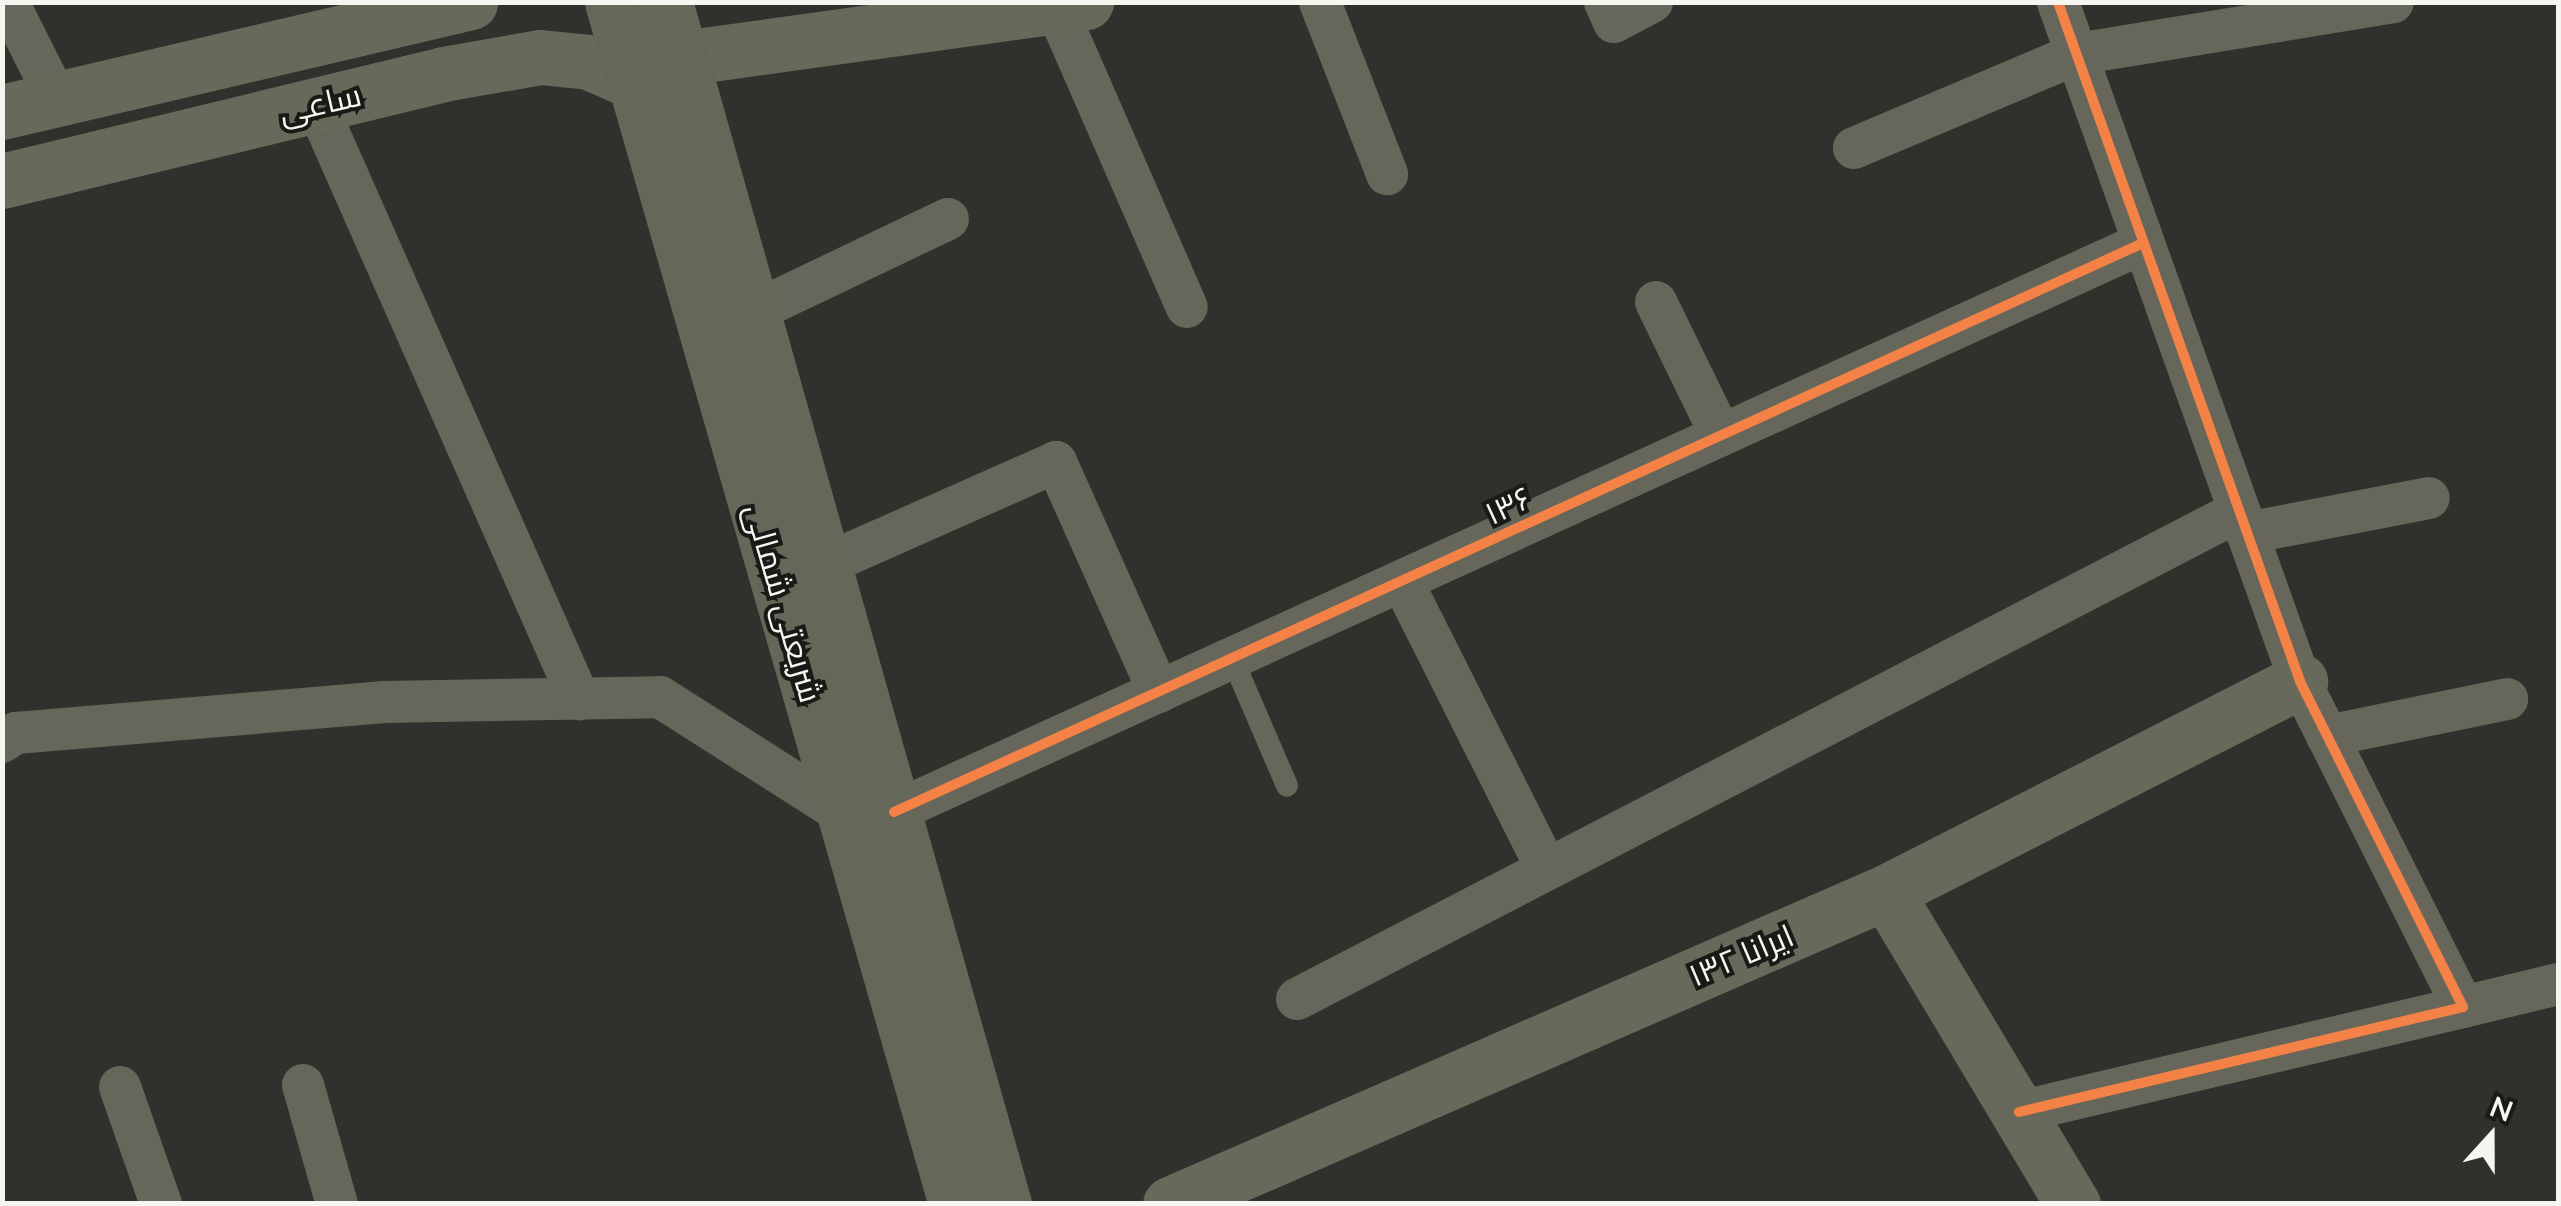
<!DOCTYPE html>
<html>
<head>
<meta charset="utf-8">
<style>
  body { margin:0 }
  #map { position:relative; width:2561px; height:1206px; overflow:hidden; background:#31302c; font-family:Lato,Cairo,sans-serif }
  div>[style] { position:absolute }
  .lane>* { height:22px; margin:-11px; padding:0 11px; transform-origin:11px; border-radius:11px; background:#66675a }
  .street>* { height:42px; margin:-21px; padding:0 21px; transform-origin:21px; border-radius:21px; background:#66675a }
  .secondary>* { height:55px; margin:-27.5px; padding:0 27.5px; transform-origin:27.5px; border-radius:27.5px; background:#67695a }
  .primary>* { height:55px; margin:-27.5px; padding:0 27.5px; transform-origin:27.5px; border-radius:27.5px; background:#656758 }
  .cycleway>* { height:10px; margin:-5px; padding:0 5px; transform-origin:5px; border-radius:5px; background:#f48246 }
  span { translate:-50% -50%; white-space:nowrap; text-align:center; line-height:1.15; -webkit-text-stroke:8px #1a1916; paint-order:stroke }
  .street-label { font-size:32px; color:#f6f5f0 }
  .frame { position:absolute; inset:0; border:5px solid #f6f5f0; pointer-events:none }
  .north { position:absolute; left:2441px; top:1086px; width:100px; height:100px; -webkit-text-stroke:8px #1a1916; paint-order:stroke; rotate:21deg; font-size:28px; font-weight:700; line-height:40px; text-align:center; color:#f6f5f0 }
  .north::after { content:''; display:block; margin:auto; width:35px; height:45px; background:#f6f5f0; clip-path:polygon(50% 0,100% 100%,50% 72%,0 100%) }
</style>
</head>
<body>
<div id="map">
  <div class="lane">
    <div style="left:1232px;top:658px;width:139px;rotate:66.7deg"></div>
  </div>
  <div class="street">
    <div style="left:8px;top:2px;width:107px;rotate:63.4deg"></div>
    <div style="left:1320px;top:2px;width:185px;rotate:68.7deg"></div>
    <div style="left:1605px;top:2px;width:22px;rotate:66deg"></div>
    <div style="left:1614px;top:22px;width:43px;rotate:-27.8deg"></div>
    <div style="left:1057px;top:10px;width:324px;rotate:66.4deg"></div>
    <div style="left:316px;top:104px;width:651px;rotate:66.15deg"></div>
    <div style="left:1854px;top:148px;width:242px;rotate:-22.9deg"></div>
    <div style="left:2077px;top:54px;width:320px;rotate:-9.3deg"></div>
    <div style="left:1656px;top:302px;width:148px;rotate:64deg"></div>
    <div style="left:753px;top:312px;width:216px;rotate:-25.5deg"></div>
    <div style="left:2247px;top:533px;width:185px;rotate:-10.9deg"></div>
    <div style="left:824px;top:565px;width:254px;rotate:-23.9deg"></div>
    <div style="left:1056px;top:462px;width:252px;rotate:65.9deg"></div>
    <div style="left:1402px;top:581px;width:322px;rotate:63.3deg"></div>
    <div style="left:2327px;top:736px;width:184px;rotate:-11.6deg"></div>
    <div style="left:2px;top:742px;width:17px;rotate:-33deg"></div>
    <div style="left:16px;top:733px;width:370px;rotate:-4.8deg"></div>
    <div style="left:385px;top:702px;width:275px;rotate:-1deg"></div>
    <div style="left:660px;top:697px;width:216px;rotate:32.5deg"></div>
    <div style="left:894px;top:812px;width:1373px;rotate:-24.49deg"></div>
    <div style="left:1297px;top:999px;width:1061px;rotate:-27.39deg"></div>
    <div style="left:2463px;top:1007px;width:98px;rotate:-13.6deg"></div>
    <div style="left:303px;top:1085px;width:124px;rotate:74.1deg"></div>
    <div style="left:120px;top:1087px;width:124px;rotate:70.7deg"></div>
    <div style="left:2019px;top:1112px;width:456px;rotate:-13.3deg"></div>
    <div style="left:2463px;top:1007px;width:364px;rotate:-116.6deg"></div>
    <div style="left:2300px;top:681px;width:721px;rotate:-109.62deg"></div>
  </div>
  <div class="secondary">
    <div style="left:682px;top:58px;width:408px;rotate:-7.9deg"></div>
    <div style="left:2px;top:112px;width:481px;rotate:-13.2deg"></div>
    <div style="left:2px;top:181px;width:454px;rotate:-13.6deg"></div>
    <div style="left:443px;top:74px;width:98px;rotate:-9.9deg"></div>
    <div style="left:540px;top:57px;width:49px;rotate:5.8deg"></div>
    <div style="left:589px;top:62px;width:55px;rotate:23.7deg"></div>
    <div style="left:1886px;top:892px;width:364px;rotate:59.1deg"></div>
    <div style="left:1170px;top:1204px;width:781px;rotate:-23.55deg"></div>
    <div style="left:1886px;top:892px;width:465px;rotate:-27deg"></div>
  </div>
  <div class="primary">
    <div style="left:612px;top:2px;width:1250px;rotate:74.03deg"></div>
    <div style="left:665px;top:2px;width:1249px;rotate:74.25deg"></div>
  </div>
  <div class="cycleway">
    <div style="left:894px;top:812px;width:1373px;rotate:-24.49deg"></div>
    <div style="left:2019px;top:1112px;width:456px;rotate:-13.3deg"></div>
    <div style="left:2463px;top:1007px;width:364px;rotate:-116.6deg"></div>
    <div style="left:2300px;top:681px;width:721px;rotate:-109.62deg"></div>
  </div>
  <div class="street-label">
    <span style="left:320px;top:103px;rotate:-13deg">ساعی</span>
    <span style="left:1508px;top:505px;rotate:-25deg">۱۳۶</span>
    <span style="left:784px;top:603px;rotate:74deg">شریعتی شمالی</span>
    <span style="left:1741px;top:955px;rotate:-23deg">ایرانا ۱۳۲</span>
  </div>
  <div class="frame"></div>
  <div class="north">N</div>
</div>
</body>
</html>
